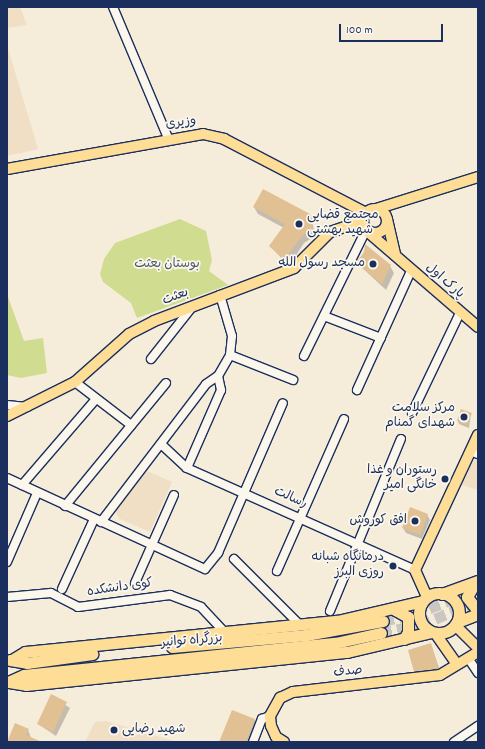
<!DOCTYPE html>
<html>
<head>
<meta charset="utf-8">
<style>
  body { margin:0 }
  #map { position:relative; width:485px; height:749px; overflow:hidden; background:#f6ecda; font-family:Dekko,"Playpen Sans Arabic",sans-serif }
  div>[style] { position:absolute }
  .built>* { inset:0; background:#f0dfc5 }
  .green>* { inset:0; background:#d0dc8f }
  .shadow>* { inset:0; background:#0003 }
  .building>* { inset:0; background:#e1c093 }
  .highway-tunnel>* { height:11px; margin-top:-5.5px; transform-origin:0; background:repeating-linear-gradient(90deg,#cac6c1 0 11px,transparent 0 16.5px) }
  .roads { filter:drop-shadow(1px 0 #1b2f5e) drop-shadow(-1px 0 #1b2f5e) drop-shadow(0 1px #1b2f5e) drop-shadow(0 -1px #1b2f5e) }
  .minor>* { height:8px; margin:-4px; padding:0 4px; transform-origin:4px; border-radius:4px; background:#fbf7ec }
  .major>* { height:10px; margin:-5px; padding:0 5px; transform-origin:5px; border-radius:5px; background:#fedd96 }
  .major>.ring { margin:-5px; padding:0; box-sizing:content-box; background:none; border:10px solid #fedd96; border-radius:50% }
  .highway>* { height:11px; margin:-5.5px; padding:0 5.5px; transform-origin:5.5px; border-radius:5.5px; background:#fedd96 }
  .highway>.ring { margin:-5.5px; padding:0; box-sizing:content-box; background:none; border:11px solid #fedd96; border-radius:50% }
  .dots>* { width:11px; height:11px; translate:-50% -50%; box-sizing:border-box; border:2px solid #fbf7ec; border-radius:50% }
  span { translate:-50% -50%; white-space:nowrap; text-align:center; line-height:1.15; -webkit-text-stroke:3.5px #fbf7ec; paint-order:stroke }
  .street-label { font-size:13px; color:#1b2f5e }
  .poi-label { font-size:13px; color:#1b2f5e }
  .left { translate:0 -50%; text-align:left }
  .right { translate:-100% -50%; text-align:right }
  .park-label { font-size:13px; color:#485a6a }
  .frame { position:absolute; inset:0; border:8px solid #1b2f5e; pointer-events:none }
  .scale { position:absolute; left:339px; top:24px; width:104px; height:18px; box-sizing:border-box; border:2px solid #1b2f5e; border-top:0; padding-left:5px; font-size:12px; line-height:14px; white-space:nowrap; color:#1b2f5e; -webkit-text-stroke:3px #fbf7ec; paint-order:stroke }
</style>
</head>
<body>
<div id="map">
  <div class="built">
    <div style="clip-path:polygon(7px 7px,20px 7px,27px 25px,7px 28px)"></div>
    <div style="clip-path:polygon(7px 45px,38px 149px,7px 156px)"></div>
    <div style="clip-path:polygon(478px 459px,478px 490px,462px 485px,473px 461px)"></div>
    <div style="clip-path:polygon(145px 470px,172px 482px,150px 532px,120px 519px,116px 513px,117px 507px)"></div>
    <div style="clip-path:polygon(106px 721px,177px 742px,85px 742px,95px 722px)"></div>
  </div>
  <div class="green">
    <div style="clip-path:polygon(180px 219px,206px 231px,212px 260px,209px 271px,228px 285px,137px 318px,131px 303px,103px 282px,100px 274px,104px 259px,115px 243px)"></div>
    <div style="clip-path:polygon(7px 294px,24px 341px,43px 338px,47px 373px,21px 378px,7px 375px)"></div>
  </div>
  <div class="shadow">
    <div style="clip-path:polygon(254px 207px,311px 216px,315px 236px,304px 243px,289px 266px,270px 246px,284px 228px,258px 214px)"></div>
    <div style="clip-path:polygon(357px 263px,390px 266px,394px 273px,386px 290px)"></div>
    <div style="clip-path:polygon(471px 414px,469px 428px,459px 424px,458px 421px)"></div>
    <div style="clip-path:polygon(427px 515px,430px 520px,422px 539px,406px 533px,403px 528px)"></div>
    <div style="clip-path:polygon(431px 644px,441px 674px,418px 678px,415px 671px)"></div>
    <div style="clip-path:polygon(52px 696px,70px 708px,56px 736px,38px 724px)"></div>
    <div style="clip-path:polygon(254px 719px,258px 726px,252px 742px,220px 742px)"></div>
    <div style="clip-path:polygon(28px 730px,31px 738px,40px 742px,8px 742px)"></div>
  </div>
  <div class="building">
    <div style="clip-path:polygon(263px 189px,312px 215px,312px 229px,301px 237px,284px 260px,269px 246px,285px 224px,253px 207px)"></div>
    <div style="clip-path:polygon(365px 244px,391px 265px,382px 284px,356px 263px,364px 252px)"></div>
    <div style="clip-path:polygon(461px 409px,472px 413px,467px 425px,457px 421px)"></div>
    <div style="clip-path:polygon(410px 507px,428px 514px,420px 535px,402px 528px)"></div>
    <div style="clip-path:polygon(431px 643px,438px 668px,414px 672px,408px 650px)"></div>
    <div style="clip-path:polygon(51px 694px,67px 702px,53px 732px,37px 724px)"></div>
    <div style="clip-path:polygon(232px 710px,255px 719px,246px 742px,219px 742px)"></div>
    <div style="clip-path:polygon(15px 723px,29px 729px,26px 735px,42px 742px,7px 742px)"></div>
  </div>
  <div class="highway-tunnel">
    <div style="left:383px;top:621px;width:32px;rotate:-13deg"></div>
    <div style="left:414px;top:614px;width:66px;rotate:-21.2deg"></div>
    <div style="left:381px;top:633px;width:40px;rotate:-12deg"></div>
    <div style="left:420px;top:625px;width:63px;rotate:-22.5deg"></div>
  </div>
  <div class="roads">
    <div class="minor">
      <div style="left:113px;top:7px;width:142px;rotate:67.2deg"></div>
      <div style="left:324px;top:316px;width:61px;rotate:21.1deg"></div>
      <div style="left:230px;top:355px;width:68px;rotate:21.6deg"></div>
      <div style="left:304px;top:356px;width:140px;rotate:-63.8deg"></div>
      <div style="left:151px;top:359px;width:66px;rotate:-51.7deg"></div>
      <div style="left:75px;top:382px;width:71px;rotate:37.5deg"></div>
      <div style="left:357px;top:390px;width:131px;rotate:-65.6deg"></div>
      <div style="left:7px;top:405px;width:20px;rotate:6deg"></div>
      <div style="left:412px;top:413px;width:111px;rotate:-64.4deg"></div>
      <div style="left:161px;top:444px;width:35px;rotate:43deg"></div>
      <div style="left:187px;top:468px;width:250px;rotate:24.1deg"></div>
      <div style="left:470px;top:451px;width:9px;rotate:21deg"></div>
      <div style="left:187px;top:468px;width:85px;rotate:-66.4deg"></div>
      <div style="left:221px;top:390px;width:14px;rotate:-102deg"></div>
      <div style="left:7px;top:478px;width:218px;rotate:24.7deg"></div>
      <div style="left:205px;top:569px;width:21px;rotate:-51deg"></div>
      <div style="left:218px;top:553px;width:163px;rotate:-66.6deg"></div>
      <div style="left:22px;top:485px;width:113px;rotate:-49.3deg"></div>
      <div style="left:65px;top:506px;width:159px;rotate:-50.6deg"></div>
      <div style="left:101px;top:522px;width:173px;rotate:-52.7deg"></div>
      <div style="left:206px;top:384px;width:14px;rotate:-34deg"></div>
      <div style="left:218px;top:376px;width:24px;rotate:-60deg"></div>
      <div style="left:230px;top:355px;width:19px;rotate:-84deg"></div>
      <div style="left:232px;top:336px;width:43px;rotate:-106.3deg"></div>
      <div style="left:234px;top:559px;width:93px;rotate:45deg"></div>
      <div style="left:7px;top:562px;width:75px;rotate:-66.5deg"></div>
      <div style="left:277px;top:571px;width:166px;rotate:-66.2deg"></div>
      <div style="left:135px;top:583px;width:96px;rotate:-66.1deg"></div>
      <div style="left:62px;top:589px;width:77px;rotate:-65.4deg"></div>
      <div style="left:7px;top:597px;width:44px;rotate:-5.2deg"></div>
      <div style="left:51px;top:593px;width:30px;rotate:27deg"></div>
      <div style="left:78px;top:607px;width:93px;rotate:-7.4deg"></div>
      <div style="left:170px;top:595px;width:33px;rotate:21deg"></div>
      <div style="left:201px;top:607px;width:35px;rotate:47deg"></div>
      <div style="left:330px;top:611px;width:186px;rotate:-67.6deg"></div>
      <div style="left:468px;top:658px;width:18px;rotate:56deg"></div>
      <div style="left:253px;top:742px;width:25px;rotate:-69deg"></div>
      <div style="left:262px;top:719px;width:9px;rotate:-21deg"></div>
      <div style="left:454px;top:742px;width:29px;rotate:-34deg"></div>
    </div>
    <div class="major">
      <div style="left:7px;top:169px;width:199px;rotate:-10.1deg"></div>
      <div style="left:203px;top:134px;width:22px;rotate:13deg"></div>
      <div style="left:224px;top:139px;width:160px;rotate:27.5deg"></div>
      <div class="ring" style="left:363px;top:209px;width:14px;height:14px"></div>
      <div style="left:376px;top:209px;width:107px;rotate:-17.4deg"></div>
      <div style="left:387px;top:219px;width:37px;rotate:77deg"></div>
      <div style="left:368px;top:232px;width:145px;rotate:40.8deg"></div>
      <div style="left:7px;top:416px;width:76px;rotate:-26.6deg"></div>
      <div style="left:75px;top:382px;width:72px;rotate:-41.6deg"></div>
      <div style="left:129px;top:334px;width:28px;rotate:-27deg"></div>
      <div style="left:154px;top:321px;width:150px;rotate:-20.7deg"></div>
      <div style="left:294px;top:268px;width:51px;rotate:-45deg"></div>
      <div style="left:330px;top:232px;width:34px;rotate:-19deg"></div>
      <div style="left:427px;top:597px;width:30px;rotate:-114deg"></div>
      <div style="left:415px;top:570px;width:149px;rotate:-65deg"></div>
      <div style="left:455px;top:625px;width:33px;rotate:45deg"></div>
      <div style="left:435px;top:633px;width:38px;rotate:55deg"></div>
      <div style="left:284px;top:742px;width:9px;rotate:-148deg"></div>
      <div style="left:276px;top:737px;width:12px;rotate:-114deg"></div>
      <div style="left:271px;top:726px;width:10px;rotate:-96deg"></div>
      <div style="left:270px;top:716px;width:21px;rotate:-61deg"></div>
      <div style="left:280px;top:698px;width:14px;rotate:-25deg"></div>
      <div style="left:293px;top:692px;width:148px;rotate:-6.6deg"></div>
      <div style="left:440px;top:675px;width:44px;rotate:-31.2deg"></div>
    </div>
    <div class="highway">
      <div style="left:475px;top:583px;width:16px;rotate:120deg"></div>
      <div style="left:467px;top:597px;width:18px;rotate:52deg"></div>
      <div class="ring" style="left:419px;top:593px;width:29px;height:29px"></div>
      <div style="left:442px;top:594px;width:38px;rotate:-20deg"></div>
      <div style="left:395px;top:610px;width:15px;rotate:28deg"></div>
      <div style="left:408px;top:617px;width:15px;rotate:90deg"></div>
      <div style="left:408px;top:632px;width:8px;rotate:120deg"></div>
      <div style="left:457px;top:622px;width:22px;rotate:-21deg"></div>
      <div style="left:172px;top:647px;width:135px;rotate:-5.1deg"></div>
      <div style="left:306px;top:635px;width:78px;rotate:-10.3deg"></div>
      <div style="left:10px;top:660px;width:17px;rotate:10deg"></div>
      <div style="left:27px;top:663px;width:66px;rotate:-7.9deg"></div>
      <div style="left:12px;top:660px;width:15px;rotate:-32deg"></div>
      <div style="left:25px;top:652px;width:314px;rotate:-5.7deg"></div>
      <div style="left:337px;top:621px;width:88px;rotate:-13.1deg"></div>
      <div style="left:8px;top:682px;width:17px;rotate:-24deg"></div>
      <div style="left:24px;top:675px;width:313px;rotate:-5.9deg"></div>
      <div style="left:335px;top:643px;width:47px;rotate:-12.3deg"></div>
      <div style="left:9px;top:682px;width:17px;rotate:10deg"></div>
      <div style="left:26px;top:685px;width:323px;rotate:-5.9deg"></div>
      <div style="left:347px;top:652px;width:86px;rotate:-13.4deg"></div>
    </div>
  </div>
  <div class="dots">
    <div style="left:299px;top:224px;background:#1b2f5e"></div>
    <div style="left:373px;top:264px;background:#1b2f5e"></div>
    <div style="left:464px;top:417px;background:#1b2f5e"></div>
    <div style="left:445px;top:479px;background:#1b2f5e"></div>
    <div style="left:415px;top:521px;background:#1b2f5e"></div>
    <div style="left:393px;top:566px;background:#1b2f5e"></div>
    <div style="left:114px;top:730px;background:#1b2f5e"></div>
  </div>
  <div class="street-label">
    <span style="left:181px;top:124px;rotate:-7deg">وزیری</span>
    <span style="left:444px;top:282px;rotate:41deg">پارک اول</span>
    <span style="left:176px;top:298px;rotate:-21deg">بعثت</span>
    <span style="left:290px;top:499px;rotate:24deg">رسالت</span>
    <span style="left:120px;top:589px;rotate:-8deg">کوی دانشکده</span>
    <span style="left:192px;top:642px;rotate:-5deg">بزرگراه توانیر</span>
    <span style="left:348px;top:673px;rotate:-6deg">صدف</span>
  </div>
  <div class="poi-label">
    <span class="left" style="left:307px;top:224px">مجتمع قضایی<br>شهید بهشتی</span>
    <span class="right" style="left:365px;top:264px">مسجد رسول الله</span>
    <span class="right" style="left:455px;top:417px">مرکز سلامت<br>شهدای گمنام</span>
    <span class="right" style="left:437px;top:479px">رستوران و غذا<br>خانگی امیر</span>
    <span class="right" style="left:407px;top:521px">افق کوروش</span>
    <span class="right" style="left:384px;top:566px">درمانگاه شبانه<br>روزی البرز</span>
    <span class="left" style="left:122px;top:730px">شهید رضایی</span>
  </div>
  <div class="park-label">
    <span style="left:167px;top:265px">بوستان بعثت</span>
  </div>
  <div class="frame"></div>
  <div class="scale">100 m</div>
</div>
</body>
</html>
